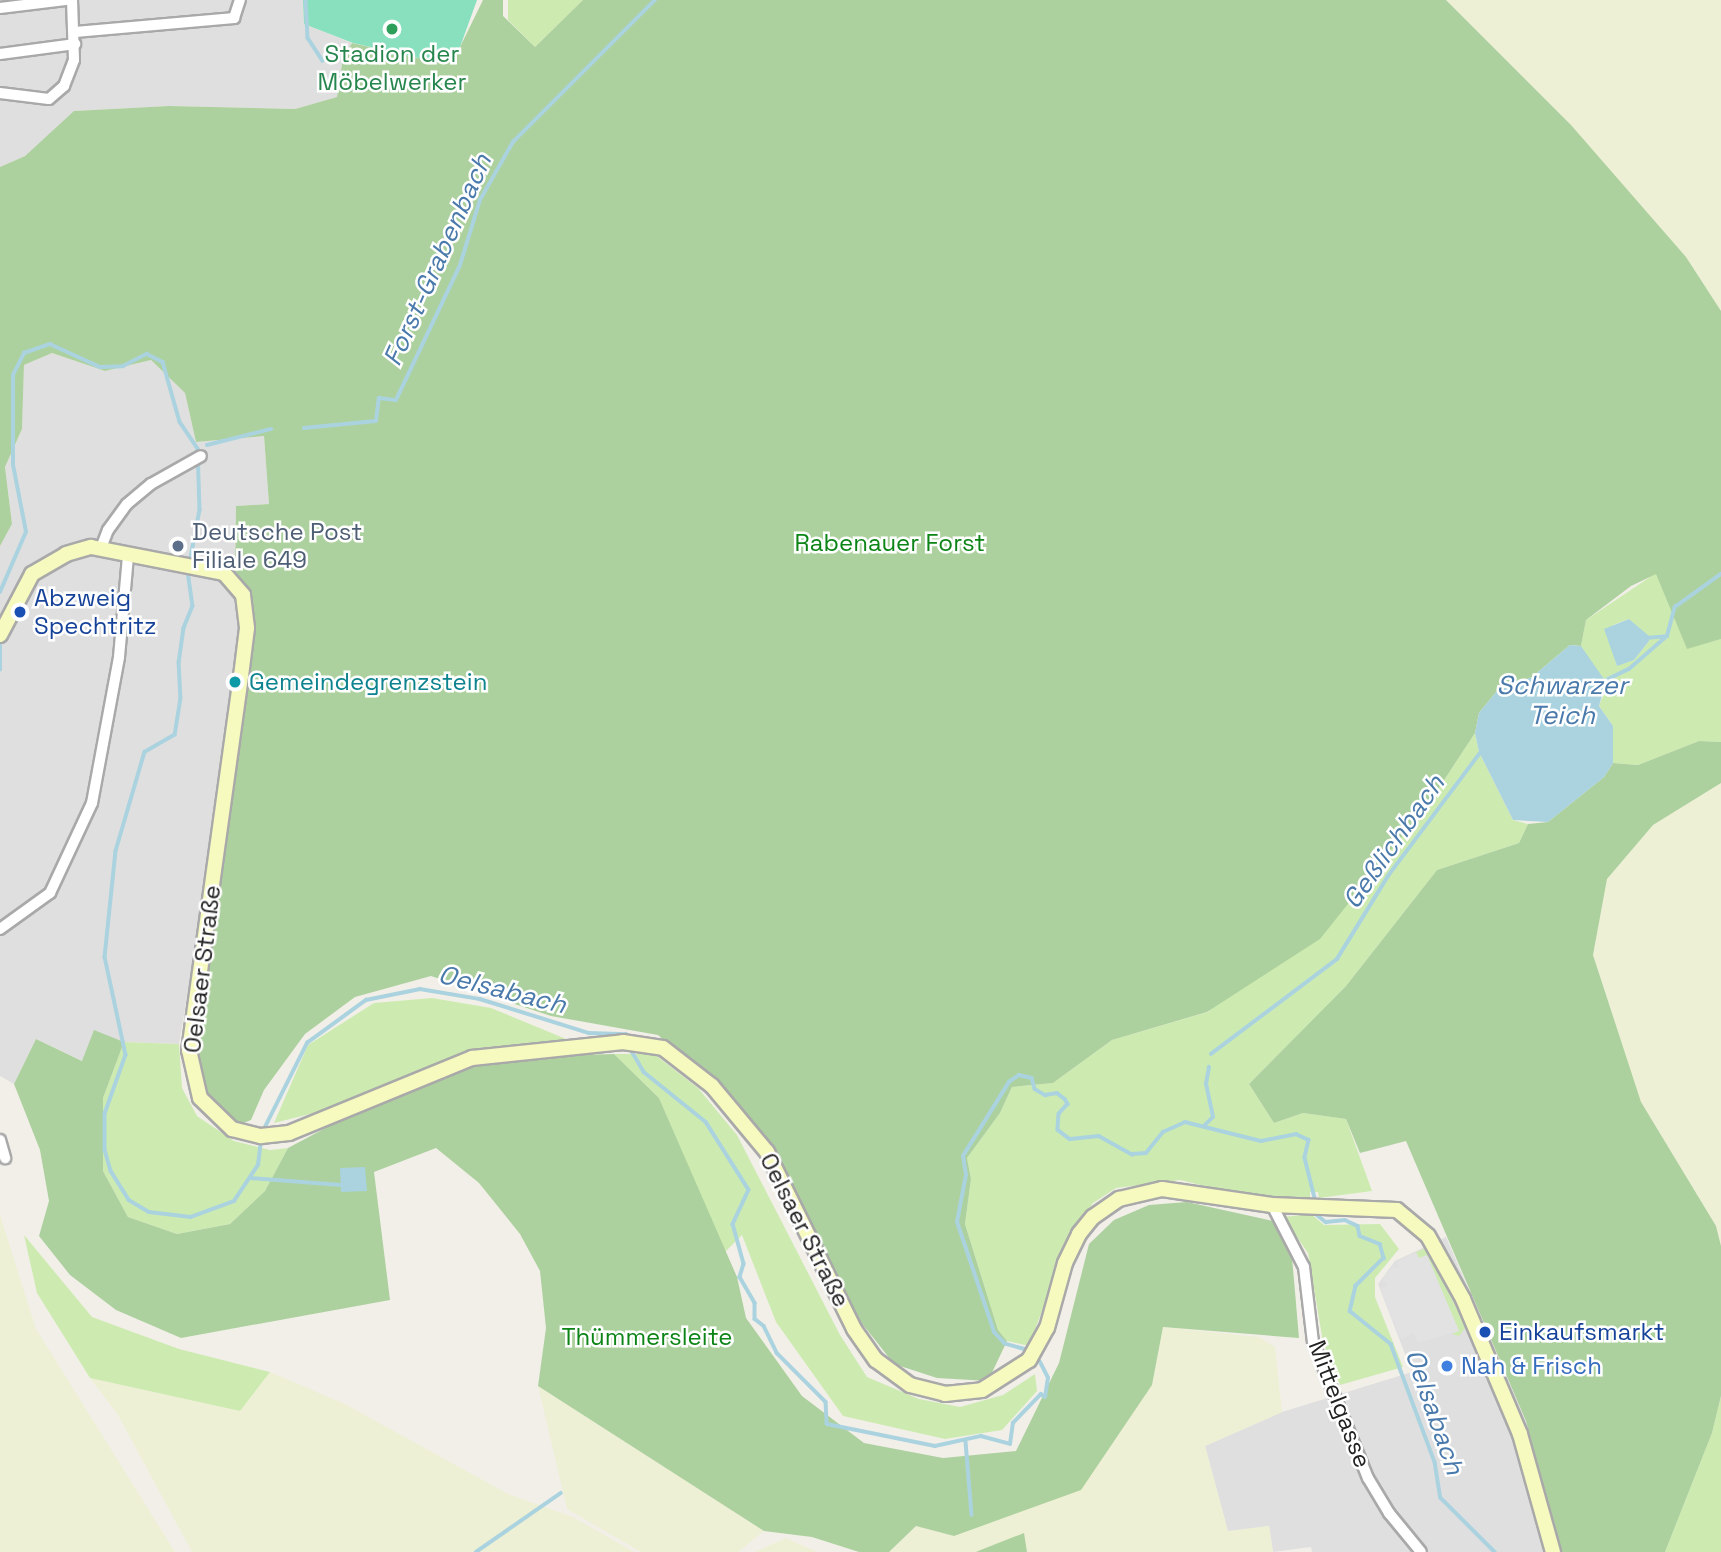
<!DOCTYPE html>
<html>
<head>
<meta charset="utf-8">
<style>
  body { margin:0 }
  #map { position:relative; width:1721px; height:1552px; overflow:hidden; background:#f2efe9; font-family:"Space Grotesk",sans-serif }
  div>[style] { position:absolute }
  .residential>* { inset:0; background:#e0dfdf }
  .farmland>* { inset:0; background:#eef0d5 }
  .grass>* { inset:0; background:#cdebb0 }
  .forest>* { inset:0; background:#add19e }
  .pitch>* { inset:0; background:#88e0be }
  .parking>* { inset:0; background:#e2e2e2 }
  .water>* { inset:0; background:#aad3df }
  .stream>* { height:3.5px; margin:-1.75px; padding:0 1.75px; transform-origin:1.75px; border-radius:1.75px; background:#aad3df }
  .roads { filter:drop-shadow(2px 0 #a9a9a9) drop-shadow(-2px 0 #a9a9a9) drop-shadow(0 2px #a9a9a9) drop-shadow(0 -2px #a9a9a9) }
  .minor>* { height:10px; margin:-5px; padding:0 5px; transform-origin:5px; border-radius:5px; background:#fff }
  .secondary>* { height:14px; margin:-7px; padding:0 7px; transform-origin:7px; border-radius:7px; background:#f7fabf }
  .dots>* { width:19px; height:19px; translate:-50% -50%; box-sizing:border-box; border:4px solid #fff; border-radius:50% }
  span { translate:-50% -50%; white-space:nowrap; text-align:center; line-height:1.15; -webkit-text-stroke:5px #fff; paint-order:stroke }
  .leisure-label { font-size:24px; color:#27864d }
  .service-label { font-size:24px; color:#4e5e75 }
  .left { translate:0 -50%; text-align:left }
  .park-label { font-size:24px; color:#0c8416 }
  .transit-label { font-size:24px; color:#164399 }
  .culture-label { font-size:24px; color:#0d838f }
  .street-label { font-size:24px; color:#222 }
  .shop-label { font-size:24px; color:#366cbe }
  .water-label { font-size:26px; color:#4a7aab; font-style:italic }
</style>
</head>
<body>
<div id="map">
  <div class="residential">
    <div style="clip-path:polygon(0 0,303px 0,304px 24px,352px 43px,343px 59px,337px 97px,295px 109px,169px 106px,75px 111px,25px 156px,0 167px)"></div>
    <div style="clip-path:polygon(52px 353px,105px 371px,151px 360px,185px 393px,196px 442px,264px 436px,269px 504px,236px 506px,235px 583px,244px 642px,241px 676px,179px 1044px,124px 1042px,94px 1031px,83px 1061px,36px 1039px,14px 1084px,0 1076px,0 546px,12px 524px,5px 467px,22px 429px,24px 365px)"></div>
    <div style="clip-path:polygon(1446px 1237px,1526px 1421px,1559px 1552px,1312px 1552px,1311px 1547px,1273px 1552px,1269px 1526px,1228px 1532px,1205px 1446px,1282px 1412px,1412px 1372px,1378px 1284px,1395px 1261px)"></div>
  </div>
  <div class="farmland">
    <div style="clip-path:polygon(1446px 0,1721px 0,1721px 311px,1686px 257px,1571px 125px)"></div>
    <div style="clip-path:polygon(1721px 783px,1721px 1246px,1716px 1226px,1641px 1102px,1593px 955px,1607px 879px,1653px 825px)"></div>
    <div style="clip-path:polygon(0 1215px,36px 1329px,175px 1552px,0 1552px)"></div>
    <div style="clip-path:polygon(1163px 1327px,1259px 1337px,1275px 1347px,1282px 1412px,1205px 1446px,1228px 1531px,1269px 1526px,1273px 1552px,1027px 1552px,1024px 1534px,976px 1552px,889px 1552px,916px 1526px,954px 1536px,1152px 1385px)"></div>
    <div style="clip-path:polygon(270px 1372px,345px 1404px,508px 1494px,573px 1517px,634px 1552px,192px 1552px,118px 1415px,90px 1378px,240px 1411px)"></div>
    <div style="clip-path:polygon(538px 1386px,764px 1531px,738px 1552px,641px 1552px,567px 1509px)"></div>
    <div style="clip-path:polygon(786px 1538px,817px 1552px,755px 1552px)"></div>
  </div>
  <div class="grass">
    <div style="clip-path:polygon(508px 0,583px 0,535px 47px,508px 20px)"></div>
    <div style="clip-path:polygon(evenodd,1656px 573px,1687px 648px,1721px 639px,1721px 742px,1699px 741px,1638px 765px,1613px 763px,1613px 726px,1599px 706px,1604px 693px,1581px 646px,1586px 620px,1656px 573px,1629px 619px,1649px 641px,1634px 660px,1616px 665px,1613px 625px,1629px 619px)"></div>
    <div style="clip-path:polygon(1475px 733px,1479px 752px,1513px 820px,1528px 824px,1519px 843px,1437px 870px,1346px 986px,1249px 1084px,1274px 1123px,1303px 1113px,1346px 1119px,1372px 1191px,1319px 1198px,1318px 1192px,1310px 1192px,1310px 1198px,1246px 1196px,1180px 1180px,1116px 1188px,1093px 1203px,1068px 1240px,1029px 1346px,1007px 1341px,998px 1330px,965px 1224px,971px 1179px,967px 1158px,1000px 1113px,1012px 1087px,1053px 1083px,1112px 1040px,1208px 1012px,1431px 800px)"></div>
    <div style="clip-path:polygon(432px 998px,491px 1008px,566px 1039px,475px 1051px,318px 1112px,274px 1123px,308px 1045px,374px 1003px)"></div>
    <div style="clip-path:polygon(124px 1042px,179px 1044px,182px 1088px,197px 1116px,234px 1141px,270px 1150px,288px 1148px,265px 1191px,230px 1224px,177px 1234px,128px 1217px,103px 1171px,103px 1098px)"></div>
    <div style="clip-path:polygon(614px 1054px,654px 1054px,698px 1088px,737px 1135px,840px 1335px,867px 1377px,919px 1399px,960px 1407px,1003px 1395px,1035px 1374px,1037px 1391px,1002px 1430px,945px 1439px,843px 1416px,776px 1322px,742px 1235px,725px 1252px,659px 1098px)"></div>
    <div style="clip-path:polygon(1311px 1214px,1324px 1225px,1380px 1224px,1399px 1249px,1375px 1278px,1375px 1297px,1403px 1367px,1340px 1385px,1323px 1342px,1308px 1253px,1283px 1217px)"></div>
    <div style="clip-path:polygon(24px 1235px,92px 1317px,179px 1349px,270px 1372px,240px 1411px,90px 1378px,37px 1293px)"></div>
    <div style="clip-path:polygon(1426px 1248px,1466px 1327px,1459px 1336px,1452px 1334px,1459px 1331px,1426px 1256px,1419px 1259px,1416px 1252px)"></div>
    <div style="clip-path:polygon(1721px 1396px,1721px 1552px,1665px 1552px,1712px 1433px)"></div>
  </div>
  <div class="forest">
    <div style="clip-path:polygon(483px 0,503px 0,503px 16px,535px 47px,583px 0,1446px 0,1571px 125px,1686px 257px,1721px 311px,1721px 639px,1687px 649px,1656px 574px,1631px 586px,1586px 620px,1581px 646px,1570px 645px,1532px 677px,1497px 691px,1479px 713px,1475px 733px,1431px 800px,1320px 939px,1207px 1012px,1112px 1040px,1053px 1083px,1012px 1087px,1000px 1113px,967px 1158px,971px 1179px,965px 1224px,998px 1330px,1007px 1341px,988px 1381px,937px 1378px,894px 1364px,853px 1312px,781px 1160px,725px 1093px,658px 1035px,551px 1016px,431px 976px,355px 997px,305px 1034px,264px 1090px,251px 1120px,241px 1124px,221px 1113px,203px 1087px,195px 1050px,247px 640px,235px 583px,236px 506px,269px 504px,264px 436px,196px 442px,185px 393px,151px 360px,105px 371px,52px 353px,24px 365px,22px 429px,5px 467px,12px 524px,0 546px,0 167px,25px 156px,74px 111px,169px 106px,295px 109px,337px 97px,343px 58px,352px 43px,436px 62px,460px 47px)"></div>
    <div style="clip-path:polygon(1699px 741px,1721px 742px,1721px 783px,1653px 825px,1607px 879px,1593px 955px,1641px 1102px,1716px 1226px,1721px 1246px,1721px 1396px,1712px 1433px,1665px 1552px,1559px 1552px,1526px 1421px,1406px 1141px,1360px 1153px,1346px 1119px,1303px 1113px,1274px 1123px,1249px 1084px,1346px 986px,1437px 870px,1519px 843px,1528px 824px,1548px 822px,1604px 777px,1613px 763px,1638px 765px)"></div>
    <div style="clip-path:polygon(94px 1030px,124px 1042px,103px 1098px,103px 1171px,128px 1217px,177px 1234px,230px 1224px,265px 1191px,288px 1148px,350px 1115px,454px 1071px,513px 1057px,614px 1054px,659px 1098px,737px 1277px,746px 1318px,802px 1396px,864px 1443px,943px 1458px,1016px 1451px,1059px 1363px,1089px 1244px,1114px 1220px,1149px 1205px,1187px 1202px,1273px 1221px,1292px 1257px,1299px 1338px,1163px 1327px,1152px 1385px,1081px 1490px,954px 1536px,916px 1526px,889px 1552px,859px 1552px,812px 1537px,764px 1531px,538px 1386px,546px 1328px,540px 1271px,520px 1234px,479px 1183px,436px 1148px,374px 1172px,390px 1300px,181px 1338px,116px 1310px,70px 1275px,39px 1236px,49px 1201px,40px 1150px,14px 1084px,36px 1039px,82px 1061px)"></div>
    <div style="clip-path:polygon(1024px 1533px,1027px 1552px,976px 1552px,978px 1551px)"></div>
  </div>
  <div class="pitch">
    <div style="clip-path:polygon(303px 0,477px 0,460px 47px,436px 62px,353px 43px,304px 24px)"></div>
  </div>
  <div class="parking">
    <div style="clip-path:polygon(1416px 1252px,1419px 1258px,1427px 1255px,1459px 1331px,1418px 1343px,1414px 1333px,1401px 1339px,1381px 1289px,1388px 1285px,1382px 1280px,1393px 1266px,1399px 1269px,1396px 1262px)"></div>
  </div>
  <div class="water">
    <div style="clip-path:polygon(1629px 619px,1649px 636px,1649px 641px,1634px 660px,1617px 666px,1604px 629px)"></div>
    <div style="clip-path:polygon(1570px 645px,1581px 646px,1606px 682px,1599px 706px,1613px 726px,1613px 763px,1604px 777px,1548px 822px,1513px 820px,1479px 752px,1475px 733px,1479px 713px,1497px 691px,1532px 677px)"></div>
    <div style="clip-path:polygon(365px 1167px,367px 1191px,341px 1192px,340px 1168px)"></div>
  </div>
  <div class="stream">
    <div style="left:306px;top:0;width:38px;rotate:87deg"></div>
    <div style="left:308px;top:38px;width:27px;rotate:57deg"></div>
    <div style="left:304px;top:428px;width:72px;rotate:-5.6deg"></div>
    <div style="left:376px;top:421px;width:23px;rotate:-83deg"></div>
    <div style="left:379px;top:398px;width:17px;rotate:7deg"></div>
    <div style="left:396px;top:400px;width:149px;rotate:-64.6deg"></div>
    <div style="left:460px;top:265px;width:68px;rotate:-72.9deg"></div>
    <div style="left:480px;top:200px;width:67px;rotate:-60.4deg"></div>
    <div style="left:513px;top:142px;width:201px;rotate:-45deg"></div>
    <div style="left:207px;top:445px;width:66px;rotate:-14deg"></div>
    <div style="left:188px;top:571px;width:35px;rotate:82deg"></div>
    <div style="left:193px;top:606px;width:24px;rotate:112deg"></div>
    <div style="left:184px;top:628px;width:34px;rotate:98deg"></div>
    <div style="left:179px;top:662px;width:36px;rotate:87deg"></div>
    <div style="left:181px;top:698px;width:37px;rotate:99deg"></div>
    <div style="left:175px;top:735px;width:34px;rotate:150deg"></div>
    <div style="left:145px;top:752px;width:103px;rotate:106.3deg"></div>
    <div style="left:116px;top:851px;width:107px;rotate:95.9deg"></div>
    <div style="left:105px;top:957px;width:100px;rotate:77.9deg"></div>
    <div style="left:126px;top:1055px;width:63px;rotate:109.6deg"></div>
    <div style="left:105px;top:1114px;width:36px;rotate:90deg"></div>
    <div style="left:105px;top:1150px;width:22px;rotate:74deg"></div>
    <div style="left:111px;top:1171px;width:34px;rotate:58deg"></div>
    <div style="left:129px;top:1200px;width:23px;rotate:31deg"></div>
    <div style="left:149px;top:1212px;width:42px;rotate:6.8deg"></div>
    <div style="left:191px;top:1217px;width:46px;rotate:-20.4deg"></div>
    <div style="left:234px;top:1201px;width:43px;rotate:-56.3deg"></div>
    <div style="left:258px;top:1165px;width:24px;rotate:-83deg"></div>
    <div style="left:0;top:592px;width:65px;rotate:-66.6deg"></div>
    <div style="left:26px;top:532px;width:68px;rotate:-101deg"></div>
    <div style="left:13px;top:465px;width:90px;rotate:-90deg"></div>
    <div style="left:13px;top:375px;width:25px;rotate:-63deg"></div>
    <div style="left:24px;top:353px;width:28px;rotate:-19deg"></div>
    <div style="left:50px;top:344px;width:55px;rotate:24.7deg"></div>
    <div style="left:100px;top:367px;width:23px;rotate:-2deg"></div>
    <div style="left:123px;top:366px;width:27px;rotate:-27deg"></div>
    <div style="left:147px;top:354px;width:18px;rotate:27deg"></div>
    <div style="left:163px;top:362px;width:62px;rotate:74.2deg"></div>
    <div style="left:180px;top:422px;width:32px;rotate:56deg"></div>
    <div style="left:198px;top:449px;width:61px;rotate:88.1deg"></div>
    <div style="left:200px;top:510px;width:54px;rotate:100.7deg"></div>
    <div style="left:1646px;top:638px;width:21px;rotate:-5deg"></div>
    <div style="left:1667px;top:636px;width:30px;rotate:-75deg"></div>
    <div style="left:1675px;top:607px;width:57px;rotate:-35.7deg"></div>
    <div style="left:0;top:670px;width:31px;rotate:-90deg"></div>
    <div style="left:1602px;top:682px;width:30px;rotate:-26deg"></div>
    <div style="left:1629px;top:669px;width:50px;rotate:-41deg"></div>
    <div style="left:629px;top:1046px;width:30px;rotate:60deg"></div>
    <div style="left:644px;top:1072px;width:80px;rotate:38.9deg"></div>
    <div style="left:706px;top:1122px;width:80px;rotate:57.7deg"></div>
    <div style="left:749px;top:1190px;width:38px;rotate:115deg"></div>
    <div style="left:733px;top:1224px;width:41px;rotate:74.6deg"></div>
    <div style="left:744px;top:1264px;width:14px;rotate:107deg"></div>
    <div style="left:740px;top:1277px;width:30px;rotate:60deg"></div>
    <div style="left:755px;top:1303px;width:16px;rotate:90deg"></div>
    <div style="left:755px;top:1319px;width:11px;rotate:38deg"></div>
    <div style="left:764px;top:1326px;width:30px;rotate:64deg"></div>
    <div style="left:777px;top:1353px;width:69px;rotate:45deg"></div>
    <div style="left:826px;top:1402px;width:22px;rotate:87deg"></div>
    <div style="left:827px;top:1424px;width:110px;rotate:11.5deg"></div>
    <div style="left:935px;top:1446px;width:47px;rotate:-12.3deg"></div>
    <div style="left:981px;top:1436px;width:30px;rotate:15deg"></div>
    <div style="left:1010px;top:1444px;width:21px;rotate:-82deg"></div>
    <div style="left:1013px;top:1423px;width:40px;rotate:-46deg"></div>
    <div style="left:1041px;top:1394px;width:5px;rotate:37deg"></div>
    <div style="left:1045px;top:1397px;width:19px;rotate:-81deg"></div>
    <div style="left:1048px;top:1378px;width:18px;rotate:-117deg"></div>
    <div style="left:1211px;top:1054px;width:158px;rotate:-37deg"></div>
    <div style="left:1337px;top:959px;width:97px;rotate:-58.4deg"></div>
    <div style="left:1388px;top:876px;width:159px;rotate:-53.2deg"></div>
    <div style="left:1205px;top:1125px;width:11px;rotate:-45deg"></div>
    <div style="left:1213px;top:1117px;width:34px;rotate:-102deg"></div>
    <div style="left:1206px;top:1084px;width:17px;rotate:-80deg"></div>
    <div style="left:262px;top:1133px;width:101px;rotate:-63.4deg"></div>
    <div style="left:307px;top:1043px;width:73px;rotate:-36.1deg"></div>
    <div style="left:366px;top:1000px;width:55px;rotate:-11.5deg"></div>
    <div style="left:420px;top:989px;width:61px;rotate:9.5deg"></div>
    <div style="left:480px;top:999px;width:114px;rotate:17.3deg"></div>
    <div style="left:589px;top:1033px;width:37px;rotate:2deg"></div>
    <div style="left:626px;top:1034px;width:5px;rotate:68deg"></div>
    <div style="left:250px;top:1178px;width:91px;rotate:4.4deg"></div>
    <div style="left:1316px;top:1214px;width:13px;rotate:39deg"></div>
    <div style="left:1326px;top:1222px;width:19px;rotate:-6deg"></div>
    <div style="left:1345px;top:1220px;width:14px;rotate:25deg"></div>
    <div style="left:1358px;top:1226px;width:10px;rotate:79deg"></div>
    <div style="left:1360px;top:1236px;width:22px;rotate:22deg"></div>
    <div style="left:1380px;top:1244px;width:15px;rotate:74deg"></div>
    <div style="left:1384px;top:1258px;width:40px;rotate:135deg"></div>
    <div style="left:1356px;top:1286px;width:26px;rotate:103deg"></div>
    <div style="left:1350px;top:1311px;width:53px;rotate:38.8deg"></div>
    <div style="left:1391px;top:1344px;width:126px;rotate:69.6deg"></div>
    <div style="left:1435px;top:1462px;width:36px;rotate:81deg"></div>
    <div style="left:1441px;top:1498px;width:76px;rotate:45deg"></div>
    <div style="left:1026px;top:1350px;width:22px;rotate:-164deg"></div>
    <div style="left:1005px;top:1344px;width:16px;rotate:-133deg"></div>
    <div style="left:994px;top:1332px;width:116px;rotate:-108.6deg"></div>
    <div style="left:957px;top:1222px;width:48px;rotate:-79.2deg"></div>
    <div style="left:966px;top:1175px;width:19px;rotate:-99deg"></div>
    <div style="left:963px;top:1156px;width:87px;rotate:-58.1deg"></div>
    <div style="left:1009px;top:1082px;width:12px;rotate:-35deg"></div>
    <div style="left:1019px;top:1075px;width:13px;rotate:13deg"></div>
    <div style="left:1032px;top:1078px;width:11px;rotate:75deg"></div>
    <div style="left:1035px;top:1089px;width:12px;rotate:31deg"></div>
    <div style="left:1045px;top:1095px;width:12px;rotate:-9deg"></div>
    <div style="left:1057px;top:1093px;width:10px;rotate:37deg"></div>
    <div style="left:1065px;top:1099px;width:6px;rotate:59deg"></div>
    <div style="left:1068px;top:1104px;width:13px;rotate:132deg"></div>
    <div style="left:1059px;top:1114px;width:16px;rotate:94deg"></div>
    <div style="left:1058px;top:1130px;width:15px;rotate:37deg"></div>
    <div style="left:1070px;top:1139px;width:29px;rotate:-6deg"></div>
    <div style="left:1099px;top:1136px;width:38px;rotate:29deg"></div>
    <div style="left:1132px;top:1154px;width:14px;rotate:-4deg"></div>
    <div style="left:1146px;top:1153px;width:27px;rotate:-51deg"></div>
    <div style="left:1163px;top:1132px;width:24px;rotate:-24deg"></div>
    <div style="left:1185px;top:1122px;width:78px;rotate:14deg"></div>
    <div style="left:1261px;top:1141px;width:36px;rotate:-11deg"></div>
    <div style="left:1296px;top:1134px;width:14px;rotate:25deg"></div>
    <div style="left:1309px;top:1140px;width:18px;rotate:103deg"></div>
    <div style="left:1305px;top:1158px;width:41px;rotate:76deg"></div>
    <div style="left:966px;top:1442px;width:73px;rotate:85.3deg"></div>
    <div style="left:476px;top:1552px;width:103px;rotate:-34.8deg"></div>
  </div>
  <div class="roads">
    <div class="minor">
      <div style="left:0;top:8px;width:66px;rotate:-6.9deg"></div>
      <div style="left:75px;top:32px;width:160px;rotate:-5deg"></div>
      <div style="left:234px;top:18px;width:19px;rotate:-72deg"></div>
      <div style="left:0;top:54px;width:76px;rotate:-7.6deg"></div>
      <div style="left:0;top:93px;width:49px;rotate:7deg"></div>
      <div style="left:49px;top:99px;width:20px;rotate:-41deg"></div>
      <div style="left:64px;top:86px;width:28px;rotate:-69deg"></div>
      <div style="left:74px;top:60px;width:60px;rotate:-91.9deg"></div>
      <div style="left:101px;top:548px;width:19px;rotate:-69deg"></div>
      <div style="left:108px;top:530px;width:32px;rotate:-54deg"></div>
      <div style="left:127px;top:504px;width:31px;rotate:-40deg"></div>
      <div style="left:151px;top:484px;width:57px;rotate:-29.2deg"></div>
      <div style="left:0;top:929px;width:62px;rotate:-35.8deg"></div>
      <div style="left:50px;top:893px;width:99px;rotate:-65deg"></div>
      <div style="left:92px;top:803px;width:148px;rotate:-79.5deg"></div>
      <div style="left:119px;top:657px;width:100px;rotate:-84.9deg"></div>
      <div style="left:0;top:1140px;width:19px;rotate:74deg"></div>
      <div style="left:1272px;top:1205px;width:70px;rotate:62.7deg"></div>
      <div style="left:1304px;top:1267px;width:76px;rotate:83.2deg"></div>
      <div style="left:1313px;top:1342px;width:147px;rotate:68deg"></div>
      <div style="left:1368px;top:1478px;width:41px;rotate:59deg"></div>
      <div style="left:1389px;top:1513px;width:50px;rotate:50.6deg"></div>
    </div>
    <div class="secondary">
      <div style="left:0;top:635px;width:69px;rotate:-62.3deg"></div>
      <div style="left:32px;top:574px;width:39px;rotate:-30deg"></div>
      <div style="left:66px;top:554px;width:26px;rotate:-16deg"></div>
      <div style="left:91px;top:547px;width:136px;rotate:11.1deg"></div>
      <div style="left:224px;top:573px;width:29px;rotate:49deg"></div>
      <div style="left:243px;top:595px;width:33px;rotate:83deg"></div>
      <div style="left:247px;top:628px;width:48px;rotate:97.1deg"></div>
      <div style="left:241px;top:676px;width:378px;rotate:97.9deg"></div>
      <div style="left:189px;top:1050px;width:49px;rotate:77.1deg"></div>
      <div style="left:200px;top:1098px;width:45px;rotate:44.1deg"></div>
      <div style="left:232px;top:1129px;width:30px;rotate:14deg"></div>
      <div style="left:261px;top:1136px;width:28px;rotate:-6deg"></div>
      <div style="left:289px;top:1133px;width:198px;rotate:-22.3deg"></div>
      <div style="left:472px;top:1058px;width:152px;rotate:-6deg"></div>
      <div style="left:623px;top:1042px;width:40px;rotate:8.5deg"></div>
      <div style="left:663px;top:1048px;width:62px;rotate:37.8deg"></div>
      <div style="left:712px;top:1086px;width:86px;rotate:50.2deg"></div>
      <div style="left:767px;top:1152px;width:197px;rotate:63.8deg"></div>
      <div style="left:854px;top:1329px;width:38px;rotate:55deg"></div>
      <div style="left:876px;top:1360px;width:42px;rotate:36.3deg"></div>
      <div style="left:910px;top:1385px;width:36px;rotate:14deg"></div>
      <div style="left:945px;top:1394px;width:37px;rotate:-6deg"></div>
      <div style="left:982px;top:1390px;width:56px;rotate:-32.6deg"></div>
      <div style="left:1029px;top:1360px;width:37px;rotate:-61deg"></div>
      <div style="left:1047px;top:1328px;width:67px;rotate:-74.5deg"></div>
      <div style="left:1065px;top:1263px;width:32px;rotate:-64deg"></div>
      <div style="left:1079px;top:1234px;width:22px;rotate:-51deg"></div>
      <div style="left:1093px;top:1217px;width:32px;rotate:-35deg"></div>
      <div style="left:1119px;top:1199px;width:44px;rotate:-13.1deg"></div>
      <div style="left:1162px;top:1189px;width:111px;rotate:8.3deg"></div>
      <div style="left:1272px;top:1205px;width:125px;rotate:2.3deg"></div>
      <div style="left:1397px;top:1210px;width:40px;rotate:40deg"></div>
      <div style="left:1428px;top:1236px;width:72px;rotate:60.9deg"></div>
      <div style="left:1463px;top:1299px;width:147px;rotate:67.1deg"></div>
      <div style="left:1520px;top:1434px;width:123px;rotate:74.4deg"></div>
    </div>
  </div>
  <div class="dots">
    <div style="left:392px;top:29px;background:#2e9e5b"></div>
    <div style="left:178px;top:546px;background:#5c6f8a"></div>
    <div style="left:20px;top:612px;background:#1a4fb4"></div>
    <div style="left:235px;top:682px;background:#0f9aa8"></div>
    <div style="left:1485px;top:1332px;background:#1a4fb4"></div>
    <div style="left:1447px;top:1366px;background:#3f7fe0"></div>
  </div>
  <div class="leisure-label">
    <span style="left:392px;top:68px">Stadion der<br>Möbelwerker</span>
  </div>
  <div class="service-label">
    <span class="left" style="left:192px;top:546px">Deutsche Post<br>Filiale 649</span>
  </div>
  <div class="park-label">
    <span style="left:890px;top:543px">Rabenauer Forst</span>
    <span style="left:647px;top:1337px">Thümmersleite</span>
  </div>
  <div class="transit-label">
    <span class="left" style="left:34px;top:612px">Abzweig<br>Spechtritz</span>
    <span class="left" style="left:1499px;top:1332px">Einkaufsmarkt</span>
  </div>
  <div class="culture-label">
    <span class="left" style="left:249px;top:682px">Gemeindegrenzstein</span>
  </div>
  <div class="street-label">
    <span style="left:202px;top:969px;rotate:-83deg">Oelsaer Straße</span>
    <span style="left:805px;top:1230px;rotate:63deg">Oelsaer Straße</span>
    <span style="left:1340px;top:1404px;rotate:69deg">Mittelgasse</span>
  </div>
  <div class="shop-label">
    <span class="left" style="left:1461px;top:1366px">Nah &amp; Frisch</span>
  </div>
  <div class="water-label">
    <span style="left:438px;top:260px;rotate:-66deg">Forst-Grabenbach</span>
    <span style="left:1562px;top:701px">Schwarzer<br>Teich</span>
    <span style="left:1394px;top:842px;rotate:-55deg">Geßlichbach</span>
    <span style="left:502px;top:990px;rotate:14deg">Oelsabach</span>
    <span style="left:1434px;top:1412px;rotate:71deg">Oelsabach</span>
  </div>
</div>
</body>
</html>
